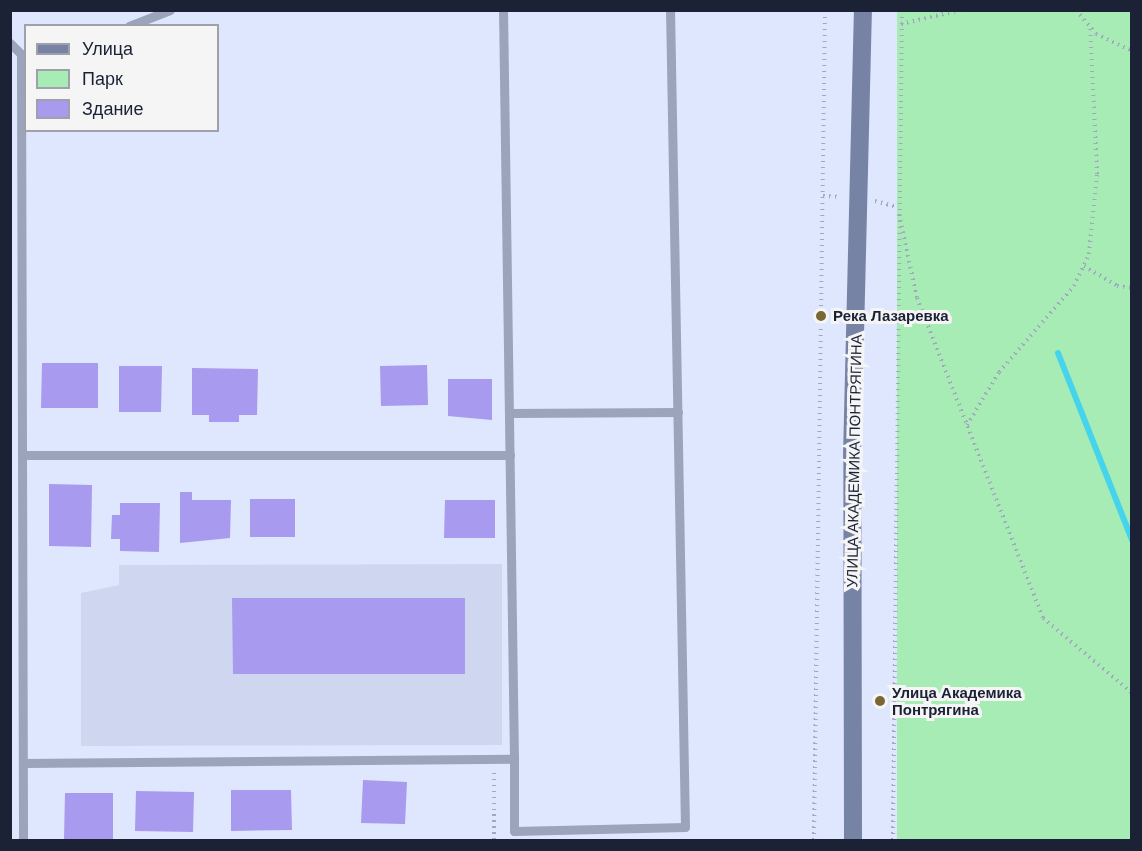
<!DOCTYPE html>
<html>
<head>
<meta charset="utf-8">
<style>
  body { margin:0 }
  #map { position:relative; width:1142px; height:851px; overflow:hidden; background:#dfe7fe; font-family:Helvetica,sans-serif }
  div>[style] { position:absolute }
  .built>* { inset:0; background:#cfd7f0 }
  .green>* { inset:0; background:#a7ebb5 }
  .stream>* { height:6px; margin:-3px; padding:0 3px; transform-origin:3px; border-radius:3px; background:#45d4eb }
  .building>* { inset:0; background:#a79aef }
  .path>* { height:4px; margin-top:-2px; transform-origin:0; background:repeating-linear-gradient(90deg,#a1a8be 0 1.5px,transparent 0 6px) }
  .lane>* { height:9px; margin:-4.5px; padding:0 4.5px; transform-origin:4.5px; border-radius:4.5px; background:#9ca4bc }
  .secondary>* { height:18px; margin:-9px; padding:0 9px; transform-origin:9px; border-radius:9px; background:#7783a5 }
  .dots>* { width:16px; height:16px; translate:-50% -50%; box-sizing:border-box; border:3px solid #f5f5f5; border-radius:50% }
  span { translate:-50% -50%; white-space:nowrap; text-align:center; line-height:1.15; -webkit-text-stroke:6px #f5f5f5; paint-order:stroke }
  .poi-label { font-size:15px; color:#1c2236; font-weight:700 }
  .left { translate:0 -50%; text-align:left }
  .street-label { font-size:15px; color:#1c2236 }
  .frame { position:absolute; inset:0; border:12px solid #1c2236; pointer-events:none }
  .legend { position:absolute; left:24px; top:24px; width:195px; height:108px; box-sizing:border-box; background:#f5f5f5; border:2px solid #9ea1a9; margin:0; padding:8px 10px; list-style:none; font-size:18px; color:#1c2236 }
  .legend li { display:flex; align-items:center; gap:12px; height:30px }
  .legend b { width:30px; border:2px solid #9ea1a9 }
</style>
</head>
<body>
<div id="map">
  <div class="built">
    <div style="clip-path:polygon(502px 564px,502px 745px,81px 746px,81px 593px,119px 585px,119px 565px)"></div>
  </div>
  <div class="green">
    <div style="clip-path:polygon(897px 11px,1131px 11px,1131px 840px,897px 840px)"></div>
  </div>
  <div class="stream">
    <div style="left:1058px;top:353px;width:201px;rotate:68.4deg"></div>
  </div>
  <div class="building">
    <div style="clip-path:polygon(42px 363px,98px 363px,98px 408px,41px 408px)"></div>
    <div style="clip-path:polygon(427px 365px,428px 405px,381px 406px,380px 366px)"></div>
    <div style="clip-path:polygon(119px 366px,162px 366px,161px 412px,119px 412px)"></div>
    <div style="clip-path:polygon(192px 368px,258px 369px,257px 415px,239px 415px,239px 422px,209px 422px,209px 415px,192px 415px)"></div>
    <div style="clip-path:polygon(448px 379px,492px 379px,492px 420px,448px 416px)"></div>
    <div style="clip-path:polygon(49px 484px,92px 485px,91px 547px,49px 546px)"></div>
    <div style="clip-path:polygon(180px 492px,192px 492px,192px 500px,231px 500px,230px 538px,180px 543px)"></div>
    <div style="clip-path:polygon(250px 499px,295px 499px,295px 537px,250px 537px)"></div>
    <div style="clip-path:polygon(445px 500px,495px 500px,495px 538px,444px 538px)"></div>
    <div style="clip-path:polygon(120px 503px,160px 503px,159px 552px,120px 551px,120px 539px,111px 539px,112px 515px,120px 515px)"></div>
    <div style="clip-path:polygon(232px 598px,465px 598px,465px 674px,233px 674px)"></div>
    <div style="clip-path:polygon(363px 780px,407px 782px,405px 824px,361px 823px)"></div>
    <div style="clip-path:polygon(231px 790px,291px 790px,292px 830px,231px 831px)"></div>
    <div style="clip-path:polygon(136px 791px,194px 792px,193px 832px,135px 831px)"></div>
    <div style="clip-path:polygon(65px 793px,113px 793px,113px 840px,64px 840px)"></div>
  </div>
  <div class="path">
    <div style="left:1076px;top:10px;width:31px;rotate:50deg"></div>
    <div style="left:1096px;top:34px;width:40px;rotate:25deg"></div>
    <div style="left:901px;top:24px;width:61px;rotate:-13.3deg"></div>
    <div style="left:823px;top:196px;width:17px;rotate:3deg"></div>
    <div style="left:875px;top:201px;width:24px;rotate:15deg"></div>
    <div style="left:899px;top:214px;width:86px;rotate:77.9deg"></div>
    <div style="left:917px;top:298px;width:344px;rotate:68.5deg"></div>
    <div style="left:1043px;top:618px;width:116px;rotate:40.1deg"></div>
    <div style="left:1084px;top:266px;width:39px;rotate:31deg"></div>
    <div style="left:1117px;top:286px;width:15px;rotate:8deg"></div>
    <div style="left:967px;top:425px;width:62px;rotate:-58.9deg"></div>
    <div style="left:999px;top:372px;width:114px;rotate:-48.9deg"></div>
    <div style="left:1074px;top:286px;width:35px;rotate:-65deg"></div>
    <div style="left:1089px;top:254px;width:80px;rotate:-84.3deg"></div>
    <div style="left:1097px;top:174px;width:147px;rotate:-92.7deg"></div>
    <div style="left:494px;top:840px;width:68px;rotate:-90deg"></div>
    <div style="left:814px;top:840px;width:830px;rotate:-89.24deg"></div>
    <div style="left:893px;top:840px;width:830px;rotate:-89.38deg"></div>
  </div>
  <div class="lane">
    <div style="left:129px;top:26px;width:44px;rotate:-21.3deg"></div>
    <div style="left:10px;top:43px;width:16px;rotate:45deg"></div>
    <div style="left:21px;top:54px;width:10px;rotate:90deg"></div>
    <div style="left:21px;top:64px;width:776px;rotate:89.85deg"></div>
    <div style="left:510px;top:413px;width:168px;rotate:-0.3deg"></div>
    <div style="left:22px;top:455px;width:488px"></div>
    <div style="left:514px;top:759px;width:72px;rotate:90deg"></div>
    <div style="left:514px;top:831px;width:171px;rotate:-1.3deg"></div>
    <div style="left:685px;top:827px;width:817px;rotate:-91.05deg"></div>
    <div style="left:23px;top:763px;width:491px;rotate:-0.5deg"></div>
    <div style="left:514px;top:759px;width:749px;rotate:-90.84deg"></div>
  </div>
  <div class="secondary">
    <div style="left:853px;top:840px;width:383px;rotate:-90.1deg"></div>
    <div style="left:852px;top:457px;width:447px;rotate:-88.6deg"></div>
  </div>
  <div class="dots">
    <div style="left:821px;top:316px;background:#796735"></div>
    <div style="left:880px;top:701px;background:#796735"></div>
  </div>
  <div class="poi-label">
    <span class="left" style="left:833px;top:316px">Река Лазаревка</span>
    <span class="left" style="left:892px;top:701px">Улица Академика<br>Понтрягина</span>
  </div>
  <div class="street-label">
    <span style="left:854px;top:461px;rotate:-89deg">УЛИЦА АКАДЕМИКА ПОНТРЯГИНА</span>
  </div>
  <div class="frame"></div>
  <ul class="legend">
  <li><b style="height:8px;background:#7783a5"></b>Улица</li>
  <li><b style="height:16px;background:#a7ebb5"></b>Парк</li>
  <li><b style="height:16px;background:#a79aef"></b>Здание</li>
  </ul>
</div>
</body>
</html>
